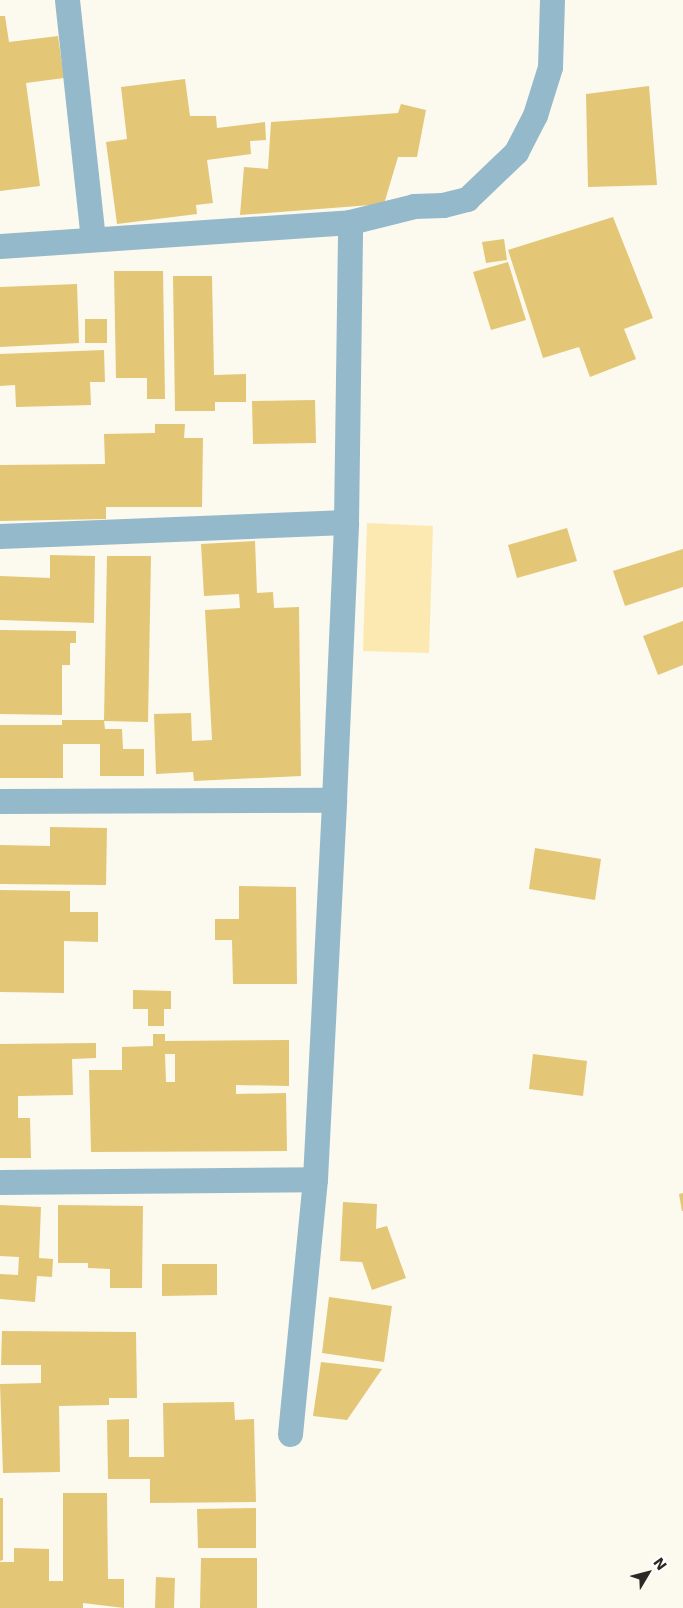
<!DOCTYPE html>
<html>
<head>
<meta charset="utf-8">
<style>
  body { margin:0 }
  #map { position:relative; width:683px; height:1608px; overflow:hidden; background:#fcf9ee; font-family:"DejaVu Sans",sans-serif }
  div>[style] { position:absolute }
  .green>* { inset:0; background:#fce9b2 }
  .building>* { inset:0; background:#e3c777 }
  .street>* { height:25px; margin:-12.5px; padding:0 12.5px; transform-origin:12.5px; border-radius:12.5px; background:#94b9cb }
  span { translate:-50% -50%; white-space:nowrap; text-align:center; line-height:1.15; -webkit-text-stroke:4.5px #fff; paint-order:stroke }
  .north { position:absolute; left:623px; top:1548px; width:50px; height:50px; -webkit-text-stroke:4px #fff; paint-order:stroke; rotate:53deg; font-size:14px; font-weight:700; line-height:20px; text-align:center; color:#2b2925 }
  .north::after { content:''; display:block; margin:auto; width:18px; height:22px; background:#2b2925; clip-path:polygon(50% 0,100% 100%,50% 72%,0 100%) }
</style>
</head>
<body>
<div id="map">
  <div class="green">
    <div style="clip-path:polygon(367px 523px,433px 526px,429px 653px,363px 651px)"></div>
  </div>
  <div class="building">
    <div style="clip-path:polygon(0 16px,5px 16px,9px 42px,58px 36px,64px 78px,26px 83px,40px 186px,0 191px)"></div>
    <div style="clip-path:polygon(185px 79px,190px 116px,216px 116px,217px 128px,265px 122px,266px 140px,250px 141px,251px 154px,207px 160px,213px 203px,196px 205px,197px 214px,117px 224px,106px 142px,127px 139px,121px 87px)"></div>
    <div style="clip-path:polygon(649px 86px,657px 185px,588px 187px,586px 94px)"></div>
    <div style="clip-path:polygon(401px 104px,426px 110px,417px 157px,398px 157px,384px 204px,240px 215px,244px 167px,268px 169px,271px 122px,398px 113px)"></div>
    <div style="clip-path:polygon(613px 217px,653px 318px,624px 329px,636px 359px,590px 377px,579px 347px,543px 358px,508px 250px)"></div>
    <div style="clip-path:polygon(504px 239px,507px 260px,486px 263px,482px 242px)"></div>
    <div style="clip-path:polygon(508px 262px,526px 320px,491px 330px,473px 272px)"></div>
    <div style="clip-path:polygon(114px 271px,163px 271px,165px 399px,147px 399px,147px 378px,116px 378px)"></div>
    <div style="clip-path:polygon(173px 276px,212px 276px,214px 375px,246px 374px,246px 402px,215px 402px,215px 411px,175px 411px)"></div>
    <div style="clip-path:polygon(77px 284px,79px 343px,0 347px,0 287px)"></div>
    <div style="clip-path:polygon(85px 319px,107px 319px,107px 343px,85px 343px)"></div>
    <div style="clip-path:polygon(104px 350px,105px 382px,90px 382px,91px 405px,16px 407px,15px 385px,0 386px,0 354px)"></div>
    <div style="clip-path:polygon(315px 400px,316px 443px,253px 444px,252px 401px)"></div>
    <div style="clip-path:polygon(155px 424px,185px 424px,184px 438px,203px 438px,202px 507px,106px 507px,106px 519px,0 521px,0 465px,105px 464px,104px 434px,155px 433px)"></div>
    <div style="clip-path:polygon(567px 528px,577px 561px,517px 578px,508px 545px)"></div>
    <div style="clip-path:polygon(255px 541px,257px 593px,273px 592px,274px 608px,299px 607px,301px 776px,194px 781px,193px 772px,156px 774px,154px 714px,191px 713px,192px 741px,212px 740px,205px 610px,240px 608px,239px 594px,204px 596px,201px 544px)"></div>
    <div style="clip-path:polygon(683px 549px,683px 587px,625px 606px,613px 571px)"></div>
    <div style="clip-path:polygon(50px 555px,95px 556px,94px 623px,0 620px,0 576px,50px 578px)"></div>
    <div style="clip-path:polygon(107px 556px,151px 556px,148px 722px,104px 721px)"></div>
    <div style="clip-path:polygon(683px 621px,683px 665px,658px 675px,643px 636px)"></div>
    <div style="clip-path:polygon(0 630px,76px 631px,76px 643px,70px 643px,70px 665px,62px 665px,62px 715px,0 714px)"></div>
    <div style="clip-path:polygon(62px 720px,104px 720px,105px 729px,122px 729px,123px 749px,144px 749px,144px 776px,100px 776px,100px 744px,63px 744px,63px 778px,0 778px,0 725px,62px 725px)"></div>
    <div style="clip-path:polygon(50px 827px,107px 828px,106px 885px,0 884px,0 845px,50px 846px)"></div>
    <div style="clip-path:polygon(535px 848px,601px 859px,595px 900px,529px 889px)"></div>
    <div style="clip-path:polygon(239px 886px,296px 887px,297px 984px,233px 984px,232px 940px,215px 940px,215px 919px,239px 919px)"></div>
    <div style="clip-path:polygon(0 890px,70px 891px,70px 912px,98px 912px,98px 942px,64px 941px,64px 993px,0 992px)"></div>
    <div style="clip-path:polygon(133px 990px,171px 991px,171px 1009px,164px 1009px,164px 1026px,148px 1026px,148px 1009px,133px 1009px)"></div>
    <div style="clip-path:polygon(evenodd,153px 1034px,165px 1034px,165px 1041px,289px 1040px,289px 1086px,236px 1085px,236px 1094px,286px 1093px,287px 1151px,91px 1152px,89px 1070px,122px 1070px,122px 1047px,153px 1046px,153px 1034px,165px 1054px,175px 1054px,175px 1082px,166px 1082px,165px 1054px)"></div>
    <div style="clip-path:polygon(96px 1043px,96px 1058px,72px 1059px,73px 1095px,18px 1096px,18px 1118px,30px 1118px,31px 1158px,0 1158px,0 1044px)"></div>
    <div style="clip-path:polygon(533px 1054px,587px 1061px,583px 1096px,529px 1089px)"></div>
    <div style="clip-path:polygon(683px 1193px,683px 1211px,682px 1211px,679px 1194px)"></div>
    <div style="clip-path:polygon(343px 1202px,377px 1204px,376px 1229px,387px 1226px,406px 1278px,372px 1290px,362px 1262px,340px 1261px)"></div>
    <div style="clip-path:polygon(0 1205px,41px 1207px,39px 1258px,53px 1259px,52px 1277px,37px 1276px,35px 1302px,0 1299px,0 1274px,18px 1275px,19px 1257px,0 1256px)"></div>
    <div style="clip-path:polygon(58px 1205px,143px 1206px,142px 1288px,110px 1288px,110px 1269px,88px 1268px,88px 1263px,58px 1263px)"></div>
    <div style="clip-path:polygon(162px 1264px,217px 1264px,217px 1295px,162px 1296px)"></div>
    <div style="clip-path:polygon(329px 1297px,392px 1306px,384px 1362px,322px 1353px)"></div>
    <div style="clip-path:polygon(2px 1331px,136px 1332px,137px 1398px,109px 1398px,109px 1405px,59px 1406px,60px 1472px,3px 1473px,0 1384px,41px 1383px,41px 1365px,1px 1365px)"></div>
    <div style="clip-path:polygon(321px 1362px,382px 1369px,347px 1420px,313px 1416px)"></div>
    <div style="clip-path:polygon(234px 1402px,235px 1420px,254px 1419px,256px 1502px,150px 1503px,150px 1479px,108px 1479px,107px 1420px,129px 1419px,129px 1457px,164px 1457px,163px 1403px)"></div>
    <div style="clip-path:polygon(63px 1493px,107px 1493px,108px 1579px,124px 1579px,124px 1608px,83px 1603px,83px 1608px,0 1608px,0 1562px,14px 1562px,14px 1548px,49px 1549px,49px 1581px,63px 1581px)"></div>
    <div style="clip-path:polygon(0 1498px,3px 1498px,3px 1560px,0 1561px)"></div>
    <div style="clip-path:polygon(256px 1508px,256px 1548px,198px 1548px,197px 1509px)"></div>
    <div style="clip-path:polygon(201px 1558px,257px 1558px,257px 1608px,200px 1608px)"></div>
    <div style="clip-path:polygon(156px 1577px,175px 1578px,174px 1608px,155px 1608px)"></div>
  </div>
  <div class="street">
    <div style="left:67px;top:0;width:240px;rotate:83.8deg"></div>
    <div style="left:0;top:246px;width:351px;rotate:-3.9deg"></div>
    <div style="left:350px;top:222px;width:66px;rotate:-14deg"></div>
    <div style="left:414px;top:206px;width:29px;rotate:-2deg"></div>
    <div style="left:443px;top:205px;width:25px;rotate:-14deg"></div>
    <div style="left:467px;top:199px;width:68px;rotate:-43.8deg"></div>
    <div style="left:516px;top:152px;width:42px;rotate:-62.8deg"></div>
    <div style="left:535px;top:115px;width:50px;rotate:-72.6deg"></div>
    <div style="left:550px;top:67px;width:67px;rotate:-88.3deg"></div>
    <div style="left:0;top:536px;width:346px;rotate:-2.3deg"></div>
    <div style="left:0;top:801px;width:334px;rotate:-0.2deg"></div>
    <div style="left:0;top:1182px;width:315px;rotate:-0.5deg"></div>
    <div style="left:290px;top:1434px;width:256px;rotate:-84.4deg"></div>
    <div style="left:315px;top:1179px;width:379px;rotate:-87.1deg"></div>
    <div style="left:334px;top:800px;width:278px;rotate:-87.5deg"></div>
    <div style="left:346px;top:522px;width:300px;rotate:-89.2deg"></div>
  </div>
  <div class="north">N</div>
</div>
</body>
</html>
